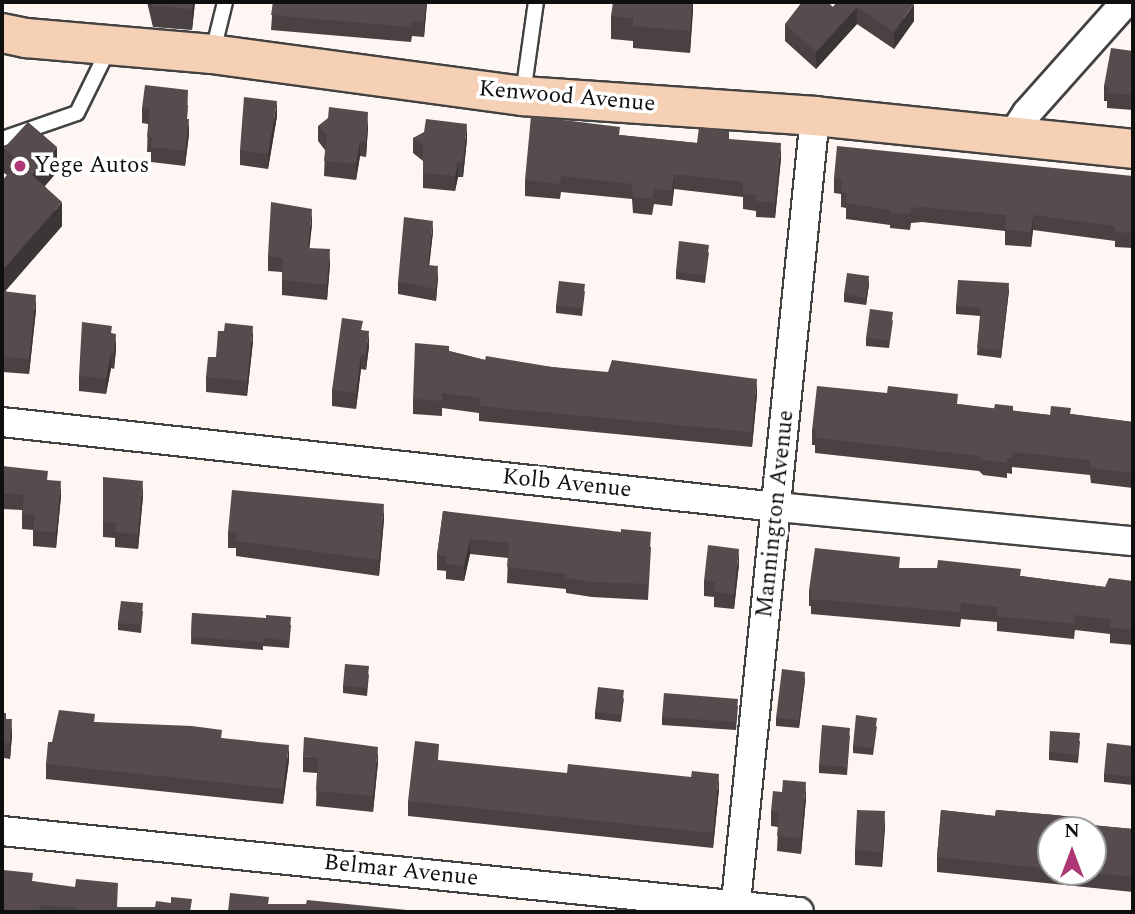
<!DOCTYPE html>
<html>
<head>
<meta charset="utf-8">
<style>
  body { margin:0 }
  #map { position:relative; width:1135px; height:914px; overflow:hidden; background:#fdf6f2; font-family:Spectral,serif }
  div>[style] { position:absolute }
  .roads { filter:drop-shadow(2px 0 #424242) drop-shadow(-2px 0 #424242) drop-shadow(0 2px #424242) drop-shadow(0 -2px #424242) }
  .service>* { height:14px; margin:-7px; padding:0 7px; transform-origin:7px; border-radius:7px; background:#fff }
  .minor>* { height:28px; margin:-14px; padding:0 14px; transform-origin:14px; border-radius:14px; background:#fff }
  .secondary>* { height:38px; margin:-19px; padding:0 19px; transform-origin:19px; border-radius:19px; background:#f6d0b5 }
  .wall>* { inset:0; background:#4a4142 }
  .shaded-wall>* { inset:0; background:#3c3536 }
  .building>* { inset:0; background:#564c4d }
  .dots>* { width:19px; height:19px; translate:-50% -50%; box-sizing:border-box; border:4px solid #fff; border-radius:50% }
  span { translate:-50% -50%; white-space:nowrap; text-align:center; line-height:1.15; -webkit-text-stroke:7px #fff; paint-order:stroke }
  .street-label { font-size:23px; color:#0f0f0f }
  .poi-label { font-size:23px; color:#0f0f0f }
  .left { translate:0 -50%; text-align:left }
  .frame { position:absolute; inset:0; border:4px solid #0f0f0f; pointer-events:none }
  .north { position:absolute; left:1037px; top:816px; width:70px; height:70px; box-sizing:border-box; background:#fff; border:2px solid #9f9f9f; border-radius:50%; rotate:0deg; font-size:19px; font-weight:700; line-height:28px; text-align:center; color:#0f0f0f }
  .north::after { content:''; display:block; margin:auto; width:24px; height:32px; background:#af3775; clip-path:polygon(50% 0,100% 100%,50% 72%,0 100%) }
</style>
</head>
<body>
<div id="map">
  <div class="roads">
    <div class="service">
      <div style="left:213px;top:51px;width:50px;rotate:-76.2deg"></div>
      <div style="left:523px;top:94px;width:93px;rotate:-82deg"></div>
      <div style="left:2px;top:139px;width:79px;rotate:-19.1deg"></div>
      <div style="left:77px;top:113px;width:72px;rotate:-63.8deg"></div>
    </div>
    <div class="minor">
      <div style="left:1012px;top:136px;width:27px;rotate:-57deg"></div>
      <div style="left:1027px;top:113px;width:149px;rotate:-48.3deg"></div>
      <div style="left:2px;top:422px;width:780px;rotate:6.26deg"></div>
      <div style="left:777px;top:507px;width:358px;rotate:5.5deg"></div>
      <div style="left:2px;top:831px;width:801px;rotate:5.8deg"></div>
      <div style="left:735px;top:912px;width:800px;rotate:-84.26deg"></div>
    </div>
    <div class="secondary">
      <div style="left:2px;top:33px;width:25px;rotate:12deg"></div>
      <div style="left:26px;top:38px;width:187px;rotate:4.9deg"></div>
      <div style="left:212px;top:54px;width:314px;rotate:7.7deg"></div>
      <div style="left:523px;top:96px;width:293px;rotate:3.9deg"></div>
      <div style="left:815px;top:116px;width:320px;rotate:5.9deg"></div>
    </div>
  </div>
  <div class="wall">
    <div style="clip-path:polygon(147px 2px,195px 2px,192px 30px,153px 27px)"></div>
    <div style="clip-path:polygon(273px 2px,427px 2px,424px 37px,412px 36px,411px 42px,271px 30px)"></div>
    <div style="clip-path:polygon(693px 2px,690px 53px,633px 48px,633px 41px,611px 39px,611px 16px)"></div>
    <div style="clip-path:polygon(837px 2px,914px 21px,894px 49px,857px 24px,816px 69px,785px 41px,785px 24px,833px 7px)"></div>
    <div style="clip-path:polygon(1133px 51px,1133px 110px,1107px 108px,1107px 101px,1104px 101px,1104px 86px)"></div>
    <div style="clip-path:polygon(188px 105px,187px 119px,189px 134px,185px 166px,151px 162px,151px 152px,147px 152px,148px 124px,142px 123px,142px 108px)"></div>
    <div style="clip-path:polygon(277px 116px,268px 169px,240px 165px,240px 150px)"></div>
    <div style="clip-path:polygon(318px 126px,368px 127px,366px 157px,360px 156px,356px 180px,324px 176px,325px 150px,318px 141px)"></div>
    <div style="clip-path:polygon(620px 135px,697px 143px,729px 139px,781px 158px,775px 218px,756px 217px,756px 211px,743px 209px,743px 197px,674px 189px,672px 206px,654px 204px,652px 215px,633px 213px,632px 199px,561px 192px,560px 199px,525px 196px,525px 180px)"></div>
    <div style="clip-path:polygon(413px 138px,467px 139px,463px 177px,458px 177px,455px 191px,423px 188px,423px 161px,413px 153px)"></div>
    <div style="clip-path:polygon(4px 148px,57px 172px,45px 186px,62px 226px,5px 291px,36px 310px,29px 374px,2px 372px,2px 181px,7px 175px,4px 173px)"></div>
    <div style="clip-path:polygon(1133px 176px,1133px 248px,1115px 247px,1115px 241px,1033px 230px,1031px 247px,1005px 245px,1005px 231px,922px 222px,911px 223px,910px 230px,890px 228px,890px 225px,846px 219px,846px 208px,841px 207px,841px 194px,834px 193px,834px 178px)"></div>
    <div style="clip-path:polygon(312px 224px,309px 248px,330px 264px,327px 300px,282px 295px,282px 272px,268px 271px,268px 256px)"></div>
    <div style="clip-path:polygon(433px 232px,429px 265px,438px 277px,436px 301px,398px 294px,398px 282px)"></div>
    <div style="clip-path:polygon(709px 252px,705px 283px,676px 279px,676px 272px)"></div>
    <div style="clip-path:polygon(869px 284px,866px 305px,844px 302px,844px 294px)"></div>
    <div style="clip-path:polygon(1009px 290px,1001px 358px,977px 355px,980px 316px,956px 314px,956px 306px)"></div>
    <div style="clip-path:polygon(585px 291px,582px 316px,556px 313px,556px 306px)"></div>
    <div style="clip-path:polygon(893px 320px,889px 348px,866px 346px,866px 338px)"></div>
    <div style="clip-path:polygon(363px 330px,369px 346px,366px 370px,361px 369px,356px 409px,332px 406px,332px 390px)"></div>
    <div style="clip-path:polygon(112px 333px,116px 349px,114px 369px,111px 368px,106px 394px,79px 391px,79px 376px)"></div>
    <div style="clip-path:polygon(253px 341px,247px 396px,206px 392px,206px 377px,216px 357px)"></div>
    <div style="clip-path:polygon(449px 351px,485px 360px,552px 367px,757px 394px,752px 447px,479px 421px,479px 413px,442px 408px,442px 416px,413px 414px,413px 399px)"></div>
    <div style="clip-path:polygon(958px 404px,1050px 415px,1071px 414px,1133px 422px,1133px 488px,1091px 483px,1090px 475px,1012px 467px,1012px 474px,1007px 473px,1007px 478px,983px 475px,979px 471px,815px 453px,815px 445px,812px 445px,812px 430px)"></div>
    <div style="clip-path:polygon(2px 466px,48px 480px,61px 496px,56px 548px,33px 546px,33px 530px,22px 529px,22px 510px,2px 509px)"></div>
    <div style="clip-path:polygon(103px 477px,143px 496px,138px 549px,115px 547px,115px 538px,103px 537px)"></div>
    <div style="clip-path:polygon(443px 511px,651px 547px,648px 600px,592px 597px,566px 593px,566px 589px,507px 583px,508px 558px,470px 554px,464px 581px,446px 579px,446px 571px,437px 570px,437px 555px)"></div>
    <div style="clip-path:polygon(384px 519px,379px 576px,236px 556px,236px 548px,228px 548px,228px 532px)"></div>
    <div style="clip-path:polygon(739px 564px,734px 609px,714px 607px,714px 597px,704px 596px,704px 581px)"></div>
    <div style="clip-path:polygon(900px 568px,1021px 576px,1105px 587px,1133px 581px,1133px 645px,1110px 643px,1110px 634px,1075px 630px,1074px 639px,997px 631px,997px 622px,961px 619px,960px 627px,811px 614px,811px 606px,809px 606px,809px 590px)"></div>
    <div style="clip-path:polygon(143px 611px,141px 633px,118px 630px,118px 623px)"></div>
    <div style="clip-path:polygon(192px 613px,291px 625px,289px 648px,263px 646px,263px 650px,191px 644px)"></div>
    <div style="clip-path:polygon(369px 674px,367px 696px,343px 693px,343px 686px)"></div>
    <div style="clip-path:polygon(805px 680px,799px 728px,776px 726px,776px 718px)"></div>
    <div style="clip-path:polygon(624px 698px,621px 722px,595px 719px,595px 712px)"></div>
    <div style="clip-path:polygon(738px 706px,736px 730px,662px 725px,662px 717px)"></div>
    <div style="clip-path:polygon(2px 713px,6px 719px,12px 735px,10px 759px,4px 758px,2px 768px)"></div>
    <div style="clip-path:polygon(95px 722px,222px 738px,289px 760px,283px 804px,46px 779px,46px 764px,52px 742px)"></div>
    <div style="clip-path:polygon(877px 726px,873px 755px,853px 753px,853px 746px)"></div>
    <div style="clip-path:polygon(850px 735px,847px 775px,819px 773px,819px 765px)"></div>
    <div style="clip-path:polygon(1080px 741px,1078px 763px,1049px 760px,1049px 752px)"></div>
    <div style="clip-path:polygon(1133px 746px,1133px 785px,1104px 782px,1104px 774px)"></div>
    <div style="clip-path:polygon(303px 756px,378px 762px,373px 812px,316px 806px,317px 773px,303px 772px)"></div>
    <div style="clip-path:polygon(719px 789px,713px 848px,408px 816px,408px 801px)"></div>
    <div style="clip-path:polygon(806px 798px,801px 854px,777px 851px,778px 827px,771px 826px,771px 811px)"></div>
    <div style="clip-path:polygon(evenodd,941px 810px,995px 816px,996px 810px,1055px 815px,1081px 818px,1081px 824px,1133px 829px,1133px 892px,937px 872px,937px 857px,941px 810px,1051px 830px,1093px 830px,1093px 872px,1051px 872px,1051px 830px)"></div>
    <div style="clip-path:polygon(885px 826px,882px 867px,855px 865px,855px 850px)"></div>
    <div style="clip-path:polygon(33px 881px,118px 907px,192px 912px,2px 912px)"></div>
  </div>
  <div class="shaded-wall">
    <div style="clip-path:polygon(193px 2px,195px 2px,192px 30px,192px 9px)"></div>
    <div style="clip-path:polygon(426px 2px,427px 2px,424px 37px,424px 22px)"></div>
    <div style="clip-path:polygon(692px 2px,693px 2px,693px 12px,690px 53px,690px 31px)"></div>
    <div style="clip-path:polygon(914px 4px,914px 21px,894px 49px,894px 32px)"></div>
    <div style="clip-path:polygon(857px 7px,857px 24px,816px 69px,816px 52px)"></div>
    <div style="clip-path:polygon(277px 101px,277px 116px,268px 169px,268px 154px)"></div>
    <div style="clip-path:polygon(368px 112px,368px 127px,366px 157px,366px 142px)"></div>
    <div style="clip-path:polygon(189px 119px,189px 134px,185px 166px,185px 151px)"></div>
    <div style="clip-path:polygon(467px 124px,467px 139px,463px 177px,463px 162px)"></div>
    <div style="clip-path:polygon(360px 141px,360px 156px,356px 180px,356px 164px)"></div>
    <div style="clip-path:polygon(781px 143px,781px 158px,775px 218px,775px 203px)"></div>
    <div style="clip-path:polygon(57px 147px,57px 172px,32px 200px,32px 175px)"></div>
    <div style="clip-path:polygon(458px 162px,458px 177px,455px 191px,455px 176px)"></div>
    <div style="clip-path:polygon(674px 174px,674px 189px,672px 206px,672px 191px)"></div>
    <div style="clip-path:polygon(62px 202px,62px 226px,2px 295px,2px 271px)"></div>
    <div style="clip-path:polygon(312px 209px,312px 224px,308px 262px,308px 248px)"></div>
    <div style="clip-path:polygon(1033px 215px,1033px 230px,1031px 247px,1031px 232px)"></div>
    <div style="clip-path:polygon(433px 221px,433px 232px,428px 276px,428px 265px)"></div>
    <div style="clip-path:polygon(330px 249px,330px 264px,327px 300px,327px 285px)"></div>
    <div style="clip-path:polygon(438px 266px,438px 277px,436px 301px,436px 289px)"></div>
    <div style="clip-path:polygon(869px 276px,869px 284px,866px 305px,866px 298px)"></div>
    <div style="clip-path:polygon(1009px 283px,1009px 290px,1001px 358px,1001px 350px)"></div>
    <div style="clip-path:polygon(36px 295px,36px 310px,29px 374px,29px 359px)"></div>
    <div style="clip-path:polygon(253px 326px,253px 341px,247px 396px,247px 381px)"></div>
    <div style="clip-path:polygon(369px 331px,369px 346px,366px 370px,366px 355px)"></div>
    <div style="clip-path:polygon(116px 334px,116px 349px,114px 369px,114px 353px)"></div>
    <div style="clip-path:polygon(111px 353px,111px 368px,106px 394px,106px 379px)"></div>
    <div style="clip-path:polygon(361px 354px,361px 369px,356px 409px,356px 393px)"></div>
    <div style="clip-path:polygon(757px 379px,757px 394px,752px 447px,752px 432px)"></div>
    <div style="clip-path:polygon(61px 481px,61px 496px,56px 548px,56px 533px)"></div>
    <div style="clip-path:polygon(143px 481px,143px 496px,138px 549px,138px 534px)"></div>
    <div style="clip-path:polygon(384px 504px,384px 519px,379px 576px,379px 560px)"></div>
    <div style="clip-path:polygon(470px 539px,470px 554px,464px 581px,464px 566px)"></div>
    <div style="clip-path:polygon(739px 549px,739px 564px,734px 609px,734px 594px)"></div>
    <div style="clip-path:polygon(805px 672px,805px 680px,799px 728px,799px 720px)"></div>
    <div style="clip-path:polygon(12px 719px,12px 735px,10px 759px,10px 743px)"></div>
    <div style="clip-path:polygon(4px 743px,4px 758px,2px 768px,2px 752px)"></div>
    <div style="clip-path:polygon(289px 745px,289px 760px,283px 804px,283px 789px)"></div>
    <div style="clip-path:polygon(378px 747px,378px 762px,373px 812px,373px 796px)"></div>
    <div style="clip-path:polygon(719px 774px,719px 789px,713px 848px,713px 833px)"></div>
    <div style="clip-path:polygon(806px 782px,806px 798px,801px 854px,801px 838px)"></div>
    <div style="clip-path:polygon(885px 811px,885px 826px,882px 867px,882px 852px)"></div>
  </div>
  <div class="building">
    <div style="clip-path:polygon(152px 2px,193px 2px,192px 9px,153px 6px)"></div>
    <div style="clip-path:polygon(273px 2px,426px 2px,424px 22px,412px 21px,411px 27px,271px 15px)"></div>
    <div style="clip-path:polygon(613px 2px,692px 2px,690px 31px,633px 26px,633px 18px,611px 16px)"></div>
    <div style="clip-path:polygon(802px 2px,828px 2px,833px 7px,837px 2px,911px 2px,914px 4px,894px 32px,857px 7px,816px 52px,785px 24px)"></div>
    <div style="clip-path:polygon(1111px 48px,1133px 51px,1133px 95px,1107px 93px,1108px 86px,1104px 86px)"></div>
    <div style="clip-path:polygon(145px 85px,188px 90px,187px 119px,189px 119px,185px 151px,151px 147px,152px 137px,147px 137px,150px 109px,142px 108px)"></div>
    <div style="clip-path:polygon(244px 97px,277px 101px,268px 154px,240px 150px)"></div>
    <div style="clip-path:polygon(329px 107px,368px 112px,366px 142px,360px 141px,356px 164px,324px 161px,327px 136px,318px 126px,328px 118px)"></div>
    <div style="clip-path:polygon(531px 116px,620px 127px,619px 135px,697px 143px,699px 127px,729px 131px,729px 139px,781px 143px,775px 203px,756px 201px,757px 195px,743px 194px,743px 182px,674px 174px,672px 191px,654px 189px,652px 199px,633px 197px,632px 184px,561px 176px,560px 184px,525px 180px)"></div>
    <div style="clip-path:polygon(426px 119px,467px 124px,463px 162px,458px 162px,455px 176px,423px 173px,423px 145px,413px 138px,424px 132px)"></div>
    <div style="clip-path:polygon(28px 122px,57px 147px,32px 175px,62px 202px,2px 271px,2px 181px,19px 162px,4px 148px)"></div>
    <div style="clip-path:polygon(837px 146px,1133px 176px,1133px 233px,1115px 232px,1115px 226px,1033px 215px,1031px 232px,1005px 230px,1006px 215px,922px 207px,911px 208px,910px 214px,890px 213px,890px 210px,846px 203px,847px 193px,841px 192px,842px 179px,834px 178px)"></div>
    <div style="clip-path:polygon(271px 202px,312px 209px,308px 248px,330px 249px,327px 285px,282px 280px,283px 258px,268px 256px)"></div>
    <div style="clip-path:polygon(404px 217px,433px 221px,428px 265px,438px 266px,436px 289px,398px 282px)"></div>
    <div style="clip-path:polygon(679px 241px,709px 245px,705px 275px,676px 272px)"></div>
    <div style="clip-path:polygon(847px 273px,869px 276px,866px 298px,844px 294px)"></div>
    <div style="clip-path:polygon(958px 280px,1009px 283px,1001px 350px,977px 348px,981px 308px,956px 306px)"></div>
    <div style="clip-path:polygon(559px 281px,585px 284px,582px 308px,556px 306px)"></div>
    <div style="clip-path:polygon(2px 291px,36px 295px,29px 359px,2px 357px)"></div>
    <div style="clip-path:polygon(870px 309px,893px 312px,889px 341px,866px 338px)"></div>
    <div style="clip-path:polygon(342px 318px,363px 321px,361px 330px,369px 331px,366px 355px,361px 354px,356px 393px,332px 390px)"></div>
    <div style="clip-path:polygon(82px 322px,112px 326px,111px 333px,116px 334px,114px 353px,111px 353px,106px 379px,79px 376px)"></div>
    <div style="clip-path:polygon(225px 323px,253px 326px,247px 381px,206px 377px,208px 357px,216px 357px,218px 331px,224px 331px)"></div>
    <div style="clip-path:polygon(415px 343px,449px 346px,449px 351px,485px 360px,486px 356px,552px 367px,608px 372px,612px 360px,757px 379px,752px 432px,479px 406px,480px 398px,442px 393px,442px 401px,413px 399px)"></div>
    <div style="clip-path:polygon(817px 386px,887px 393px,888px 386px,958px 394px,957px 404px,994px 409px,995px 404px,1013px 406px,1013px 411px,1050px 415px,1051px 406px,1071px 408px,1070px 414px,1133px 422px,1133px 473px,1091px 468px,1090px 460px,1012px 452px,1012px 458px,1007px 458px,1007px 463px,983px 460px,979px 456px,815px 438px,816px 430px,812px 430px)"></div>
    <div style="clip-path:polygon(2px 466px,48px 471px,47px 480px,61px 481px,56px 533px,33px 530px,35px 515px,22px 514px,24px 495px,2px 493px)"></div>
    <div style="clip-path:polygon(103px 477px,143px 481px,138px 534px,115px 532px,116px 523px,103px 522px)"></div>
    <div style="clip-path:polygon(232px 490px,384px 504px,379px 560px,236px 541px,237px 533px,228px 532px)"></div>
    <div style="clip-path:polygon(443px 511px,621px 532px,621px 529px,651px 532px,648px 584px,592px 582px,566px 578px,566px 574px,507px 567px,509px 543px,470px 539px,464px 566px,446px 564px,447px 556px,437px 555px)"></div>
    <div style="clip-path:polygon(708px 545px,739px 549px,734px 594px,714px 592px,715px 582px,704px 581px)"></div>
    <div style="clip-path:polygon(815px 548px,900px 557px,899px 568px,937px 568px,938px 560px,1021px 569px,1020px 576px,1105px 587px,1109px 578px,1133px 581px,1133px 630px,1110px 627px,1111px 619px,1075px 615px,1074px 624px,997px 616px,998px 607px,961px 603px,960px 612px,811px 599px,812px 591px,809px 590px)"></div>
    <div style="clip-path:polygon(121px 601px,143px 603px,141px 625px,118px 623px)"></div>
    <div style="clip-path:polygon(192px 613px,266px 618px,266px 615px,291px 617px,289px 641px,263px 638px,263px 642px,191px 637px)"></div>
    <div style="clip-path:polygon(345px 664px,369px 666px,367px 688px,343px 686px)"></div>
    <div style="clip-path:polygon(782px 669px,805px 672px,799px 720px,776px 718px)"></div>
    <div style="clip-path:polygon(598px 687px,624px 690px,621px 715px,595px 712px)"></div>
    <div style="clip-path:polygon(664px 693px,738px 699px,736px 722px,662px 717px)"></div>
    <div style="clip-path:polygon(59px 710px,95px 714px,94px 722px,192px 726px,222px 730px,221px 738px,289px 745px,283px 789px,46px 764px,48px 742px,52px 742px)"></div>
    <div style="clip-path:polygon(2px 713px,6px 713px,6px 719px,12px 719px,10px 743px,4px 743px,2px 752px)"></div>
    <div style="clip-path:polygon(856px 715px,877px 718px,873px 748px,853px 746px)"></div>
    <div style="clip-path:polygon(822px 725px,850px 728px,847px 767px,819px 765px)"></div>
    <div style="clip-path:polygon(1050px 731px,1080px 733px,1078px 755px,1049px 752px)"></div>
    <div style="clip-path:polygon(304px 737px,378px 747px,373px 796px,316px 791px,318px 758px,303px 756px)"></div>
    <div style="clip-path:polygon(415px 741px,439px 744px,438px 760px,567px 773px,568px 764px,691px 777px,692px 771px,719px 774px,713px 833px,408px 801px)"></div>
    <div style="clip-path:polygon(1107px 743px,1133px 746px,1133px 777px,1104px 774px)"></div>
    <div style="clip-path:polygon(783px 780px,806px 782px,801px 838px,777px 836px,779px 812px,771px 811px,773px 791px,782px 792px)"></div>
    <div style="clip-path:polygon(857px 810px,885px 811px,882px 852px,855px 850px)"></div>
    <div style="clip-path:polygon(941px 810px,995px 816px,996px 810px,1055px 815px,1081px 818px,1080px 824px,1133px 829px,1133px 877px,1083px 872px,1093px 872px,1093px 830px,1051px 830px,1051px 869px,937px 857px)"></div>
    <div style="clip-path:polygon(3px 870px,33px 873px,32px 881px,75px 887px,76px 879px,118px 883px,117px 907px,155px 907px,156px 901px,171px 903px,171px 897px,192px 899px,190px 912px,78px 912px,78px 908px,40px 905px,39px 912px,2px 912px)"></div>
    <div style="clip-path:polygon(230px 893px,269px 897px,268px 904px,306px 904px,307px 900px,427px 912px,228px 912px)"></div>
  </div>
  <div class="dots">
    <div style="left:20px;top:166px;background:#af3775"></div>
  </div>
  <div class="street-label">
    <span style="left:567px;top:97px;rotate:5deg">Kenwood Avenue</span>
    <span style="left:567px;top:484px;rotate:6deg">Kolb Avenue</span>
    <span style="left:776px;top:514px;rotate:-84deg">Mannington Avenue</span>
    <span style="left:401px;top:871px;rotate:6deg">Belmar Avenue</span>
  </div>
  <div class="poi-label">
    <span class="left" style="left:34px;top:166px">Yege Autos</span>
  </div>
  <div class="frame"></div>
  <div class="north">N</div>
</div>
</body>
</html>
